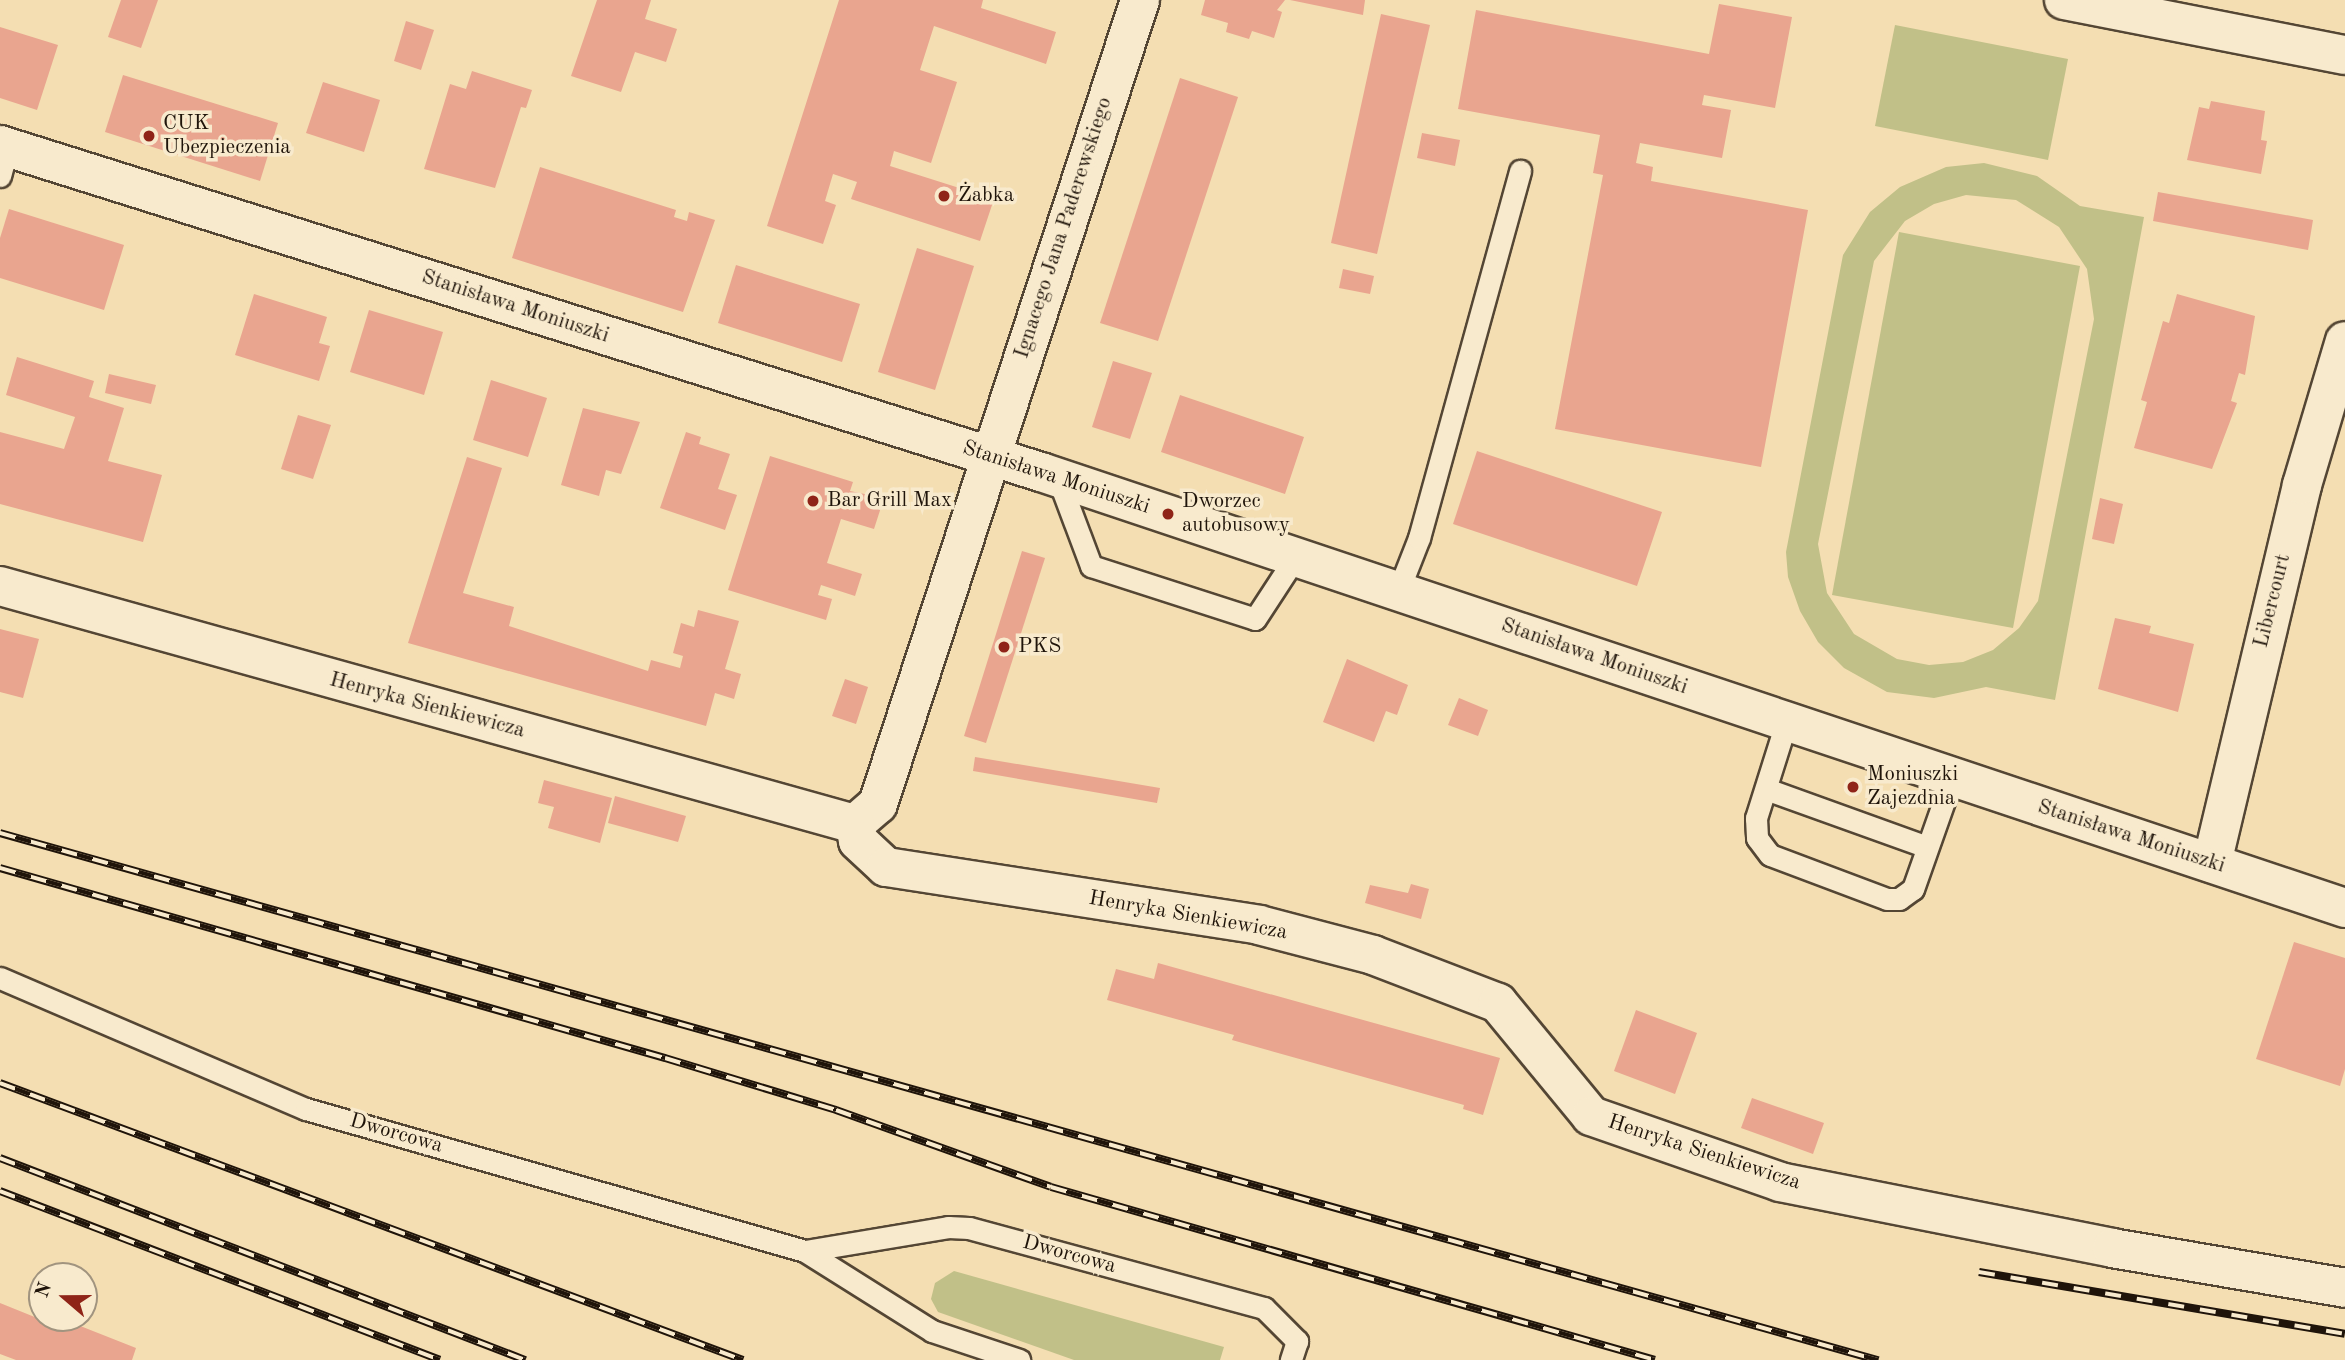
<!DOCTYPE html>
<html>
<head>
<meta charset="utf-8">
<style>
  body { margin:0 }
  #map { position:relative; width:2345px; height:1360px; overflow:hidden; background:#f4deb2; font-family:"Old Standard TT",serif }
  div>[style] { position:absolute }
  .green>* { inset:0; background:#c1c088 }
  .building>* { inset:0; background:#e9a58f }
  .roads { filter:drop-shadow(2px 0 #544634) drop-shadow(-2px 0 #544634) drop-shadow(0 2px #544634) drop-shadow(0 -2px #544634) }
  .lane>* { height:21px; margin:-10.5px; padding:0 10.5px; transform-origin:10.5px; border-radius:10.5px; background:#f8eacd }
  .street>* { height:38px; margin:-19px; padding:0 19px; transform-origin:19px; border-radius:19px; background:#f8eacd }
  .rail>* { height:8px; margin-top:-4px; transform-origin:0; background:repeating-linear-gradient(90deg,#f8eacd 0 16px,#1f140a 0 32px); box-sizing:border-box; border-block:2px solid #1f140a }
  .dots>* { width:19px; height:19px; translate:-50% -50%; box-sizing:border-box; border:4px solid #f8eacd; border-radius:50% }
  span { translate:-50% -50%; white-space:nowrap; text-align:center; line-height:1.15; -webkit-text-stroke:7px #f8eacd; paint-order:stroke }
  .poi-label { font-size:21px; color:#1f140a }
  .left { translate:0 -50%; text-align:left }
  .street-label { font-size:21px; color:#1f140a }
  .north { position:absolute; left:28px; top:1262px; width:70px; height:70px; box-sizing:border-box; background:#f8eacd; border:2px solid #a1947f; border-radius:50%; rotate:290deg; font-size:19px; font-weight:700; line-height:28px; text-align:center; color:#1f140a }
  .north::after { content:''; display:block; margin:auto; width:24px; height:32px; background:#8f2418; clip-path:polygon(50% 0,100% 100%,50% 72%,0 100%) }
</style>
</head>
<body>
<div id="map">
  <div class="green">
    <div style="clip-path:polygon(1895px 25px,2068px 59px,2048px 160px,1875px 126px)"></div>
    <div style="clip-path:polygon(evenodd,1984px 163px,2037px 176px,2080px 206px,2144px 217px,2055px 700px,1986px 687px,1934px 698px,1887px 692px,1844px 668px,1818px 642px,1800px 611px,1788px 577px,1786px 552px,1843px 255px,1870px 212px,1900px 187px,1946px 167px,1984px 163px,1966px 195px,2016px 200px,2059px 227px,2087px 269px,2094px 319px,2038px 601px,2019px 628px,1993px 650px,1963px 662px,1929px 665px,1897px 659px,1854px 634px,1827px 593px,1818px 544px,1874px 261px,1905px 221px,1934px 204px,1966px 195px)"></div>
    <div style="clip-path:polygon(1899px 232px,2080px 266px,2013px 628px,1832px 595px)"></div>
    <div style="clip-path:polygon(954px 1271px,1224px 1347px,1220px 1360px,1074px 1360px,938px 1312px,931px 1299px,935px 1283px)"></div>
  </div>
  <div class="building">
    <div style="clip-path:polygon(121px 0,158px 0,141px 48px,108px 37px)"></div>
    <div style="clip-path:polygon(597px 0,651px 0,645px 19px,677px 29px,666px 62px,635px 52px,621px 92px,571px 76px)"></div>
    <div style="clip-path:polygon(839px 0,983px 0,981px 8px,1056px 32px,1046px 64px,934px 26px,920px 70px,957px 82px,931px 163px,894px 151px,890px 166px,994px 199px,980px 241px,851px 199px,857px 182px,833px 174px,825px 201px,836px 205px,823px 244px,767px 226px)"></div>
    <div style="clip-path:polygon(1205px 0,1285px 0,1277px 10px,1282px 12px,1274px 38px,1252px 31px,1249px 39px,1226px 32px,1228px 23px,1201px 15px)"></div>
    <div style="clip-path:polygon(1290px 0,1365px 0,1363px 15px)"></div>
    <div style="clip-path:polygon(1719px 4px,1792px 17px,1775px 108px,1704px 95px,1702px 105px,1731px 110px,1722px 158px,1640px 143px,1636px 163px,1653px 167px,1651px 181px,1808px 210px,1761px 467px,1555px 429px,1603px 175px,1593px 173px,1600px 135px,1458px 109px,1476px 10px,1709px 54px)"></div>
    <div style="clip-path:polygon(1381px 14px,1430px 25px,1377px 254px,1331px 243px)"></div>
    <div style="clip-path:polygon(406px 21px,434px 30px,421px 70px,394px 61px)"></div>
    <div style="clip-path:polygon(0 27px,58px 45px,37px 110px,0 98px)"></div>
    <div style="clip-path:polygon(472px 71px,532px 90px,526px 108px,521px 107px,495px 188px,424px 169px,450px 84px,466px 89px)"></div>
    <div style="clip-path:polygon(123px 75px,278px 123px,260px 181px,105px 132px)"></div>
    <div style="clip-path:polygon(1180px 78px,1238px 97px,1158px 341px,1100px 323px)"></div>
    <div style="clip-path:polygon(323px 82px,380px 100px,364px 152px,306px 133px)"></div>
    <div style="clip-path:polygon(2211px 101px,2265px 111px,2261px 140px,2267px 141px,2261px 174px,2187px 160px,2199px 107px,2209px 109px)"></div>
    <div style="clip-path:polygon(1422px 133px,1460px 140px,1455px 166px,1417px 158px)"></div>
    <div style="clip-path:polygon(540px 167px,676px 210px,674px 217px,687px 221px,689px 212px,715px 220px,683px 312px,512px 258px)"></div>
    <div style="clip-path:polygon(2158px 192px,2313px 220px,2308px 250px,2153px 221px)"></div>
    <div style="clip-path:polygon(9px 209px,124px 245px,104px 310px,0 278px,0 238px)"></div>
    <div style="clip-path:polygon(917px 248px,974px 266px,935px 390px,878px 372px)"></div>
    <div style="clip-path:polygon(736px 265px,860px 304px,842px 362px,718px 323px)"></div>
    <div style="clip-path:polygon(1343px 269px,1374px 276px,1370px 294px,1339px 288px)"></div>
    <div style="clip-path:polygon(254px 294px,327px 317px,319px 343px,330px 346px,319px 381px,235px 355px)"></div>
    <div style="clip-path:polygon(2177px 294px,2255px 316px,2245px 375px,2239px 373px,2231px 401px,2237px 403px,2212px 469px,2134px 448px,2147px 402px,2141px 400px,2163px 321px,2169px 323px)"></div>
    <div style="clip-path:polygon(369px 310px,443px 332px,424px 395px,350px 372px)"></div>
    <div style="clip-path:polygon(17px 357px,94px 381px,89px 397px,124px 408px,108px 461px,162px 475px,143px 542px,0 504px,0 432px,64px 449px,75px 417px,6px 395px)"></div>
    <div style="clip-path:polygon(1113px 361px,1152px 373px,1130px 439px,1092px 427px)"></div>
    <div style="clip-path:polygon(109px 374px,156px 385px,151px 404px,105px 393px)"></div>
    <div style="clip-path:polygon(491px 380px,547px 398px,528px 457px,473px 440px)"></div>
    <div style="clip-path:polygon(1180px 395px,1304px 437px,1285px 494px,1161px 452px)"></div>
    <div style="clip-path:polygon(583px 408px,640px 422px,621px 474px,606px 470px,599px 496px,561px 485px)"></div>
    <div style="clip-path:polygon(298px 415px,331px 425px,313px 479px,281px 469px)"></div>
    <div style="clip-path:polygon(686px 432px,701px 437px,699px 444px,730px 454px,718px 489px,737px 495px,725px 530px,660px 508px)"></div>
    <div style="clip-path:polygon(1477px 451px,1662px 512px,1637px 586px,1453px 524px)"></div>
    <div style="clip-path:polygon(770px 456px,853px 482px,850px 491px,884px 498px,874px 529px,841px 519px,827px 563px,862px 574px,855px 596px,821px 585px,818px 595px,832px 599px,826px 620px,728px 590px)"></div>
    <div style="clip-path:polygon(467px 457px,502px 468px,463px 593px,514px 607px,509px 626px,648px 671px,651px 660px,680px 668px,683px 656px,673px 653px,681px 623px,694px 627px,698px 610px,739px 621px,725px 669px,741px 674px,734px 699px,715px 693px,706px 726px,408px 643px)"></div>
    <div style="clip-path:polygon(2100px 498px,2123px 504px,2114px 544px,2092px 539px)"></div>
    <div style="clip-path:polygon(1022px 551px,1045px 558px,986px 743px,964px 736px)"></div>
    <div style="clip-path:polygon(2115px 618px,2151px 626px,2149px 633px,2194px 644px,2178px 712px,2098px 689px)"></div>
    <div style="clip-path:polygon(0 629px,39px 639px,23px 698px,0 692px)"></div>
    <div style="clip-path:polygon(1347px 659px,1408px 685px,1397px 715px,1386px 711px,1374px 742px,1323px 722px)"></div>
    <div style="clip-path:polygon(845px 679px,868px 687px,856px 724px,832px 716px)"></div>
    <div style="clip-path:polygon(1459px 698px,1488px 710px,1478px 736px,1448px 725px)"></div>
    <div style="clip-path:polygon(975px 757px,1160px 788px,1157px 803px,973px 771px)"></div>
    <div style="clip-path:polygon(544px 780px,612px 798px,600px 843px,548px 828px,554px 807px,538px 803px)"></div>
    <div style="clip-path:polygon(615px 796px,686px 816px,678px 842px,608px 823px)"></div>
    <div style="clip-path:polygon(1411px 884px,1429px 889px,1421px 919px,1365px 903px,1370px 885px,1408px 893px)"></div>
    <div style="clip-path:polygon(2294px 942px,2345px 958px,2345px 1069px,2340px 1086px,2256px 1059px)"></div>
    <div style="clip-path:polygon(1158px 963px,1500px 1058px,1483px 1115px,1463px 1109px,1464px 1105px,1232px 1040px,1234px 1035px,1107px 1000px,1116px 969px,1154px 979px)"></div>
    <div style="clip-path:polygon(1636px 1010px,1697px 1033px,1675px 1094px,1614px 1071px)"></div>
    <div style="clip-path:polygon(1752px 1098px,1824px 1123px,1813px 1154px,1741px 1128px)"></div>
    <div style="clip-path:polygon(0 1303px,47px 1322px,60px 1318px,136px 1348px,132px 1360px,16px 1360px,0 1354px)"></div>
  </div>
  <div class="roads">
    <div class="lane">
      <div style="left:0;top:176px;width:30px;rotate:-75deg"></div>
      <div style="left:1058px;top:478px;width:94px;rotate:69.4deg"></div>
      <div style="left:1091px;top:566px;width:172px;rotate:17.9deg"></div>
      <div style="left:1255px;top:619px;width:75px;rotate:-56.9deg"></div>
      <div style="left:1399px;top:589px;width:55px;rotate:-68.6deg"></div>
      <div style="left:1419px;top:538px;width:381px;rotate:-74.6deg"></div>
      <div style="left:1786px;top:723px;width:100px;rotate:107.5deg"></div>
      <div style="left:1756px;top:818px;width:20px;rotate:87deg"></div>
      <div style="left:1757px;top:838px;width:21px;rotate:53deg"></div>
      <div style="left:1770px;top:855px;width:125px;rotate:20.6deg"></div>
      <div style="left:1887px;top:899px;width:12px"></div>
      <div style="left:1899px;top:899px;width:17px;rotate:-36deg"></div>
      <div style="left:1913px;top:889px;width:118px;rotate:-70.6deg"></div>
      <div style="left:1766px;top:789px;width:171px;rotate:19.8deg"></div>
      <div style="left:0;top:978px;width:333px;rotate:23.2deg"></div>
      <div style="left:306px;top:1109px;width:519px;rotate:15.88deg"></div>
      <div style="left:805px;top:1251px;width:150px;rotate:32.2deg"></div>
      <div style="left:932px;top:1331px;width:92px;rotate:18.4deg"></div>
      <div style="left:805px;top:1251px;width:145px;rotate:-9.5deg"></div>
      <div style="left:948px;top:1227px;width:21px;rotate:3deg"></div>
      <div style="left:969px;top:1228px;width:306px;rotate:15.2deg"></div>
      <div style="left:1264px;top:1308px;width:47px;rotate:45deg"></div>
      <div style="left:1297px;top:1341px;width:20px;rotate:108deg"></div>
    </div>
    <div class="street">
      <div style="left:2064px;top:0;width:286px;rotate:11.1deg"></div>
      <div style="left:0;top:145px;width:1091px;rotate:17.44deg"></div>
      <div style="left:1041px;top:472px;width:1375px;rotate:18.49deg"></div>
      <div style="left:0;top:586px;width:888px;rotate:15.56deg"></div>
      <div style="left:855px;top:824px;width:30px;rotate:-41deg"></div>
      <div style="left:878px;top:804px;width:846px;rotate:-71.95deg"></div>
      <div style="left:855px;top:824px;width:17px;rotate:80deg"></div>
      <div style="left:858px;top:841px;width:38px;rotate:43deg"></div>
      <div style="left:886px;top:867px;width:377px;rotate:8.8deg"></div>
      <div style="left:1259px;top:925px;width:118px;rotate:14.7deg"></div>
      <div style="left:1373px;top:955px;width:134px;rotate:21deg"></div>
      <div style="left:1498px;top:1003px;width:146px;rotate:50.5deg"></div>
      <div style="left:1591px;top:1116px;width:200px;rotate:19.2deg"></div>
      <div style="left:1780px;top:1182px;width:338px;rotate:11.2deg"></div>
      <div style="left:2112px;top:1248px;width:236px;rotate:9.7deg"></div>
      <div style="left:2212px;top:863px;width:389px;rotate:-76.6deg"></div>
      <div style="left:2302px;top:485px;width:150px;rotate:-73.4deg"></div>
    </div>
  </div>
  <div class="rail">
    <div style="left:0;top:833px;width:1951px;rotate:15.68deg"></div>
    <div style="left:0;top:868px;width:692px;rotate:15.95deg"></div>
    <div style="left:665px;top:1058px;width:179px;rotate:16.9deg"></div>
    <div style="left:836px;top:1110px;width:228px;rotate:19.7deg"></div>
    <div style="left:1051px;top:1187px;width:628px;rotate:15.98deg"></div>
    <div style="left:0;top:1083px;width:793px;rotate:20.45deg"></div>
    <div style="left:0;top:1158px;width:563px;rotate:21.04deg"></div>
    <div style="left:0;top:1191px;width:471px;rotate:21deg"></div>
    <div style="left:1979px;top:1272px;width:371px;rotate:9.6deg"></div>
  </div>
  <div class="dots">
    <div style="left:149px;top:136px;background:#8f2418"></div>
    <div style="left:944px;top:196px;background:#8f2418"></div>
    <div style="left:813px;top:501px;background:#8f2418"></div>
    <div style="left:1168px;top:514px;background:#8f2418"></div>
    <div style="left:1004px;top:647px;background:#8f2418"></div>
    <div style="left:1853px;top:787px;background:#8f2418"></div>
  </div>
  <div class="poi-label">
    <span class="left" style="left:163px;top:136px">CUK<br>Ubezpieczenia</span>
    <span class="left" style="left:958px;top:196px">Żabka</span>
    <span class="left" style="left:827px;top:501px">Bar Grill Max</span>
    <span class="left" style="left:1182px;top:514px">Dworzec<br>autobusowy</span>
    <span class="left" style="left:1018px;top:647px">PKS</span>
    <span class="left" style="left:1867px;top:787px">Moniuszki<br>Zajezdnia</span>
  </div>
  <div class="street-label">
    <span style="left:1064px;top:228px;rotate:-72deg">Ignacego Jana Paderewskiego</span>
    <span style="left:515px;top:307px;rotate:18deg">Stanisława Moniuszki</span>
    <span style="left:1056px;top:478px;rotate:18deg">Stanisława Moniuszki</span>
    <span style="left:2273px;top:601px;rotate:-76deg">Libercourt</span>
    <span style="left:1594px;top:657px;rotate:19deg">Stanisława Moniuszki</span>
    <span style="left:427px;top:706px;rotate:15deg">Henryka Sienkiewicza</span>
    <span style="left:2131px;top:837px;rotate:18deg">Stanisława Moniuszki</span>
    <span style="left:1188px;top:916px;rotate:10deg">Henryka Sienkiewicza</span>
    <span style="left:396px;top:1134px;rotate:16deg">Dworcowa</span>
    <span style="left:1704px;top:1153px;rotate:18deg">Henryka Sienkiewicza</span>
    <span style="left:1069px;top:1255px;rotate:15deg">Dworcowa</span>
  </div>
  <div class="north">N</div>
</div>
</body>
</html>
